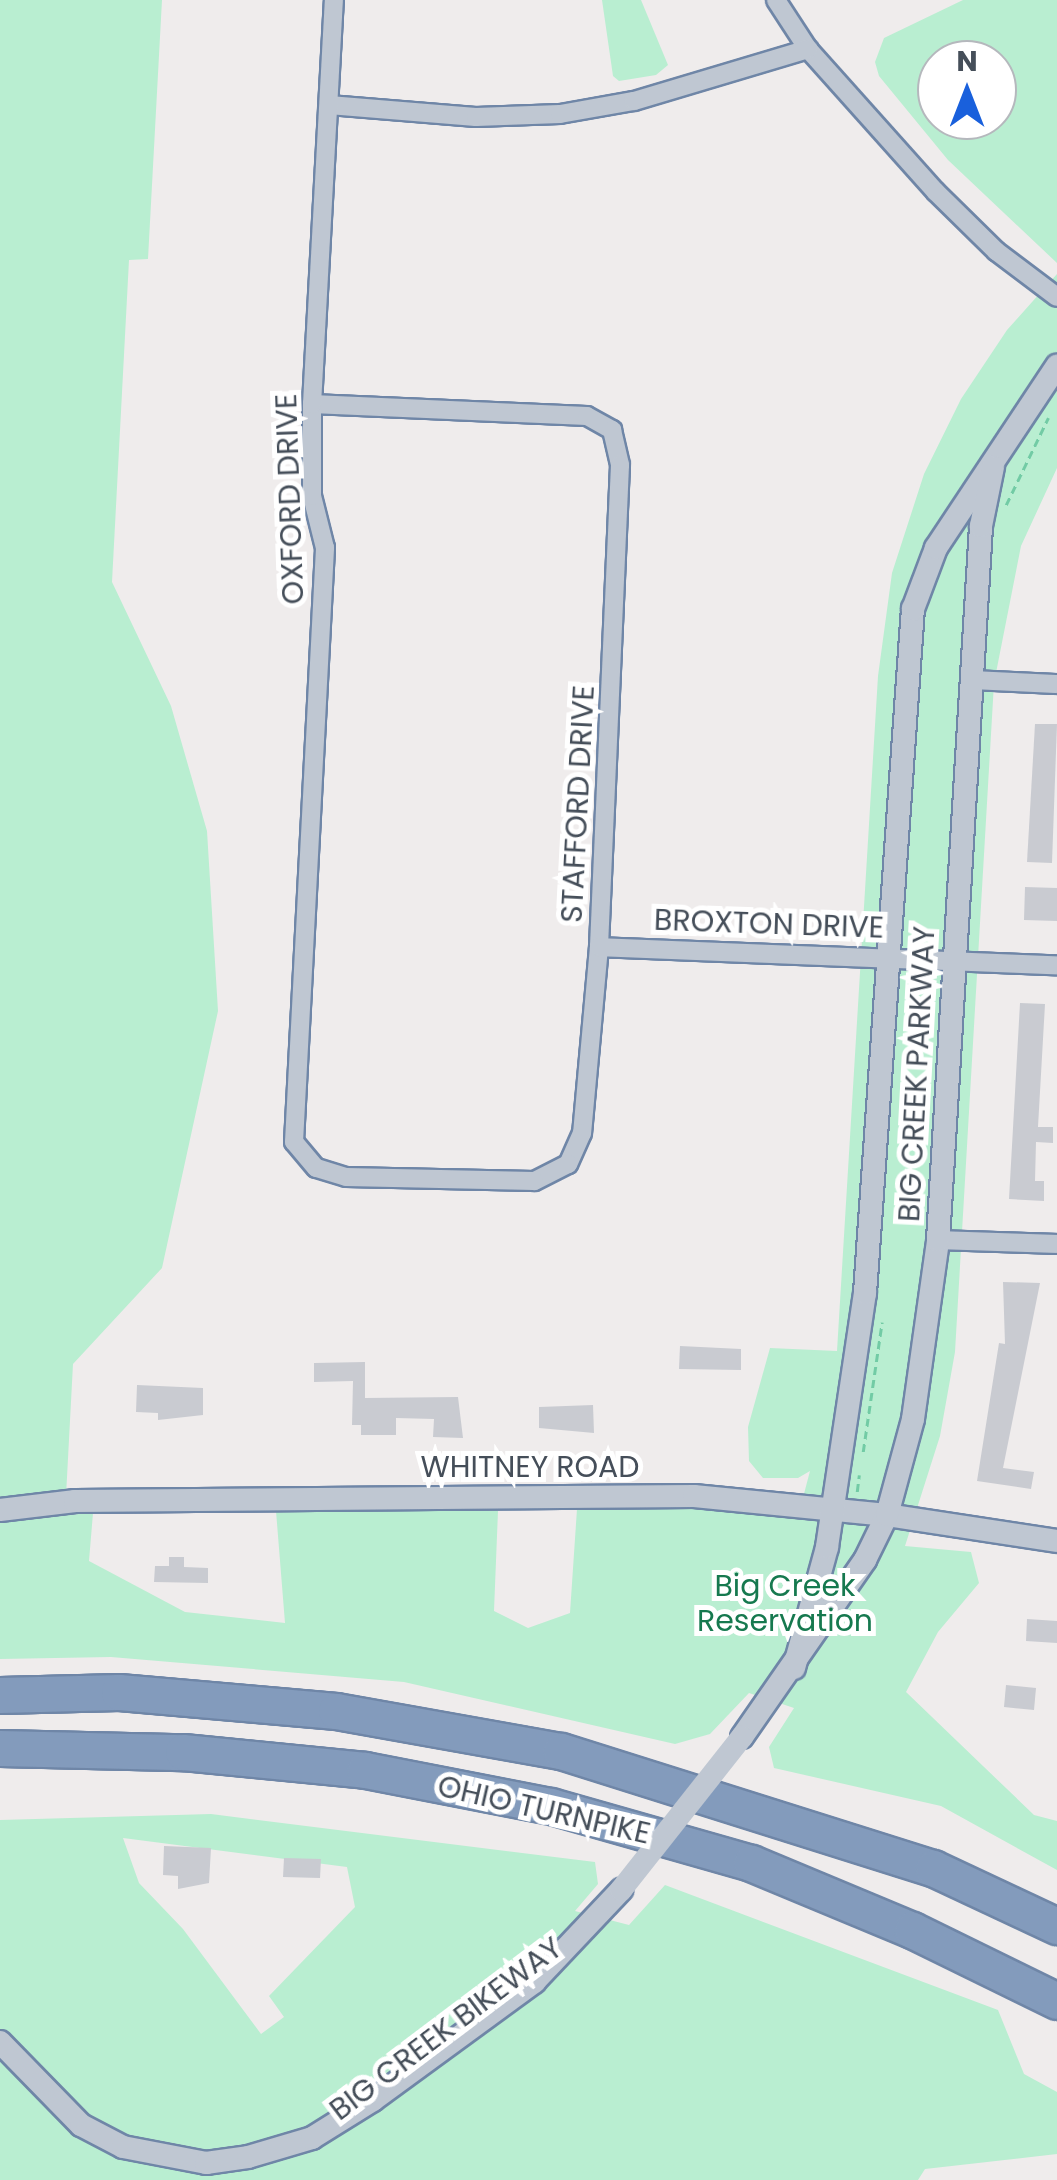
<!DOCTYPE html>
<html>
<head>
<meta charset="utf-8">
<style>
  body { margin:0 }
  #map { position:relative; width:1057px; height:2180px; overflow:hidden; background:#efecec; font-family:Poppins,sans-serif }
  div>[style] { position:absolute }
  .green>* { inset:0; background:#b9eed1 }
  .building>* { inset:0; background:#c9cbd1 }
  .path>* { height:2.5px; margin-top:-1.25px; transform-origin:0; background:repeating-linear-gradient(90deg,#72cba5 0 8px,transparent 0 13px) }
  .roads { filter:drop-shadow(2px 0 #6f86a7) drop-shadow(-2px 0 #6f86a7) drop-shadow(0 2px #6f86a7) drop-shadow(0 -2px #6f86a7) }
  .minor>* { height:18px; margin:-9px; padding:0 9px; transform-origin:9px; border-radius:9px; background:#bfc7d2 }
  .tertiary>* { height:22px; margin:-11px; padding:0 11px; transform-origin:11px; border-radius:11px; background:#bfc7d2 }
  .motorway>* { height:35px; margin:-17.5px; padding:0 17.5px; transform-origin:17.5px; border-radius:17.5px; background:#839bbc }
  .tertiary-bridge>* { height:22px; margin:-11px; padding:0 11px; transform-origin:11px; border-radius:11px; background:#bfc7d2 }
  span { translate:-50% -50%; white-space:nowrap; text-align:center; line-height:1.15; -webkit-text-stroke:10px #fff; paint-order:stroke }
  .street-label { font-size:30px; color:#454e59 }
  .park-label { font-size:30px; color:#16794f }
  .north { position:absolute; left:917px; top:40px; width:100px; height:100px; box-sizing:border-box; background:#fff; border:2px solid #b5b8bd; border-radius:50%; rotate:0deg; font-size:28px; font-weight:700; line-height:40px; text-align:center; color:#454e59 }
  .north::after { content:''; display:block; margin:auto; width:35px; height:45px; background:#1960dc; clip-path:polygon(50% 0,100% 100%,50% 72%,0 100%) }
</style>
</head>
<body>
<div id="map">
  <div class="green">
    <div style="clip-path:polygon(0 0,162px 0,148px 259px,129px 260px,112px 582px,171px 706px,207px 831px,218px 1011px,162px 1268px,73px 1364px,65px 1515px,93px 1513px,89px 1561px,185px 1612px,285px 1623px,276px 1511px,498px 1511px,494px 1611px,528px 1628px,570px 1613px,577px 1509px,592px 1509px,593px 1497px,800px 1509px,810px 1471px,798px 1478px,763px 1478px,749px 1461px,748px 1427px,770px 1348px,837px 1351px,878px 676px,892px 573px,924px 474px,961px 399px,1007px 330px,1057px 274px,1057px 468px,1021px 546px,994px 683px,955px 1352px,940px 1436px,905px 1546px,971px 1552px,979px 1583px,938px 1632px,906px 1692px,1034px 1815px,1057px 1821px,1057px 1870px,941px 1806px,774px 1768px,769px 1747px,794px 1708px,749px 1693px,710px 1734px,675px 1744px,404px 1682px,111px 1657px,0 1659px)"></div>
    <div style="clip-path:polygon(602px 0,641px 0,668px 65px,656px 75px,619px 81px,613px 76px)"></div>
    <div style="clip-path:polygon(evenodd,963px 0,1057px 0,1057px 263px,948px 160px,879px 76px,875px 62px,884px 38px,963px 0,937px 60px,997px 60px,997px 120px,937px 120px,937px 60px)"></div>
    <div style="clip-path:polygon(evenodd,211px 1814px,595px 1862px,598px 1884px,575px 1911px,629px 1925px,665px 1885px,998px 2010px,1024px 2074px,1057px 2092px,1057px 2154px,925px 2169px,918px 2180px,0 2180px,0 1820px,211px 1814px,123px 1838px,347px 1867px,355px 1907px,269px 1996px,284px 2017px,261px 2034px,183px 1929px,139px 1883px,123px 1838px)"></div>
  </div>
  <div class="building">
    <div style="clip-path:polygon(1035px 724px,1057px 724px,1052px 863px,1027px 862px)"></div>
    <div style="clip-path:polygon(1025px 887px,1057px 888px,1057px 921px,1024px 920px)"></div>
    <div style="clip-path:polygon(1020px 1003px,1045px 1004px,1038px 1127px,1053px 1127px,1053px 1143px,1036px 1142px,1035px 1181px,1044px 1181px,1044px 1201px,1009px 1199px)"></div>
    <div style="clip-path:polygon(1003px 1282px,1040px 1283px,1003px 1468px,1034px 1472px,1031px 1489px,977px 1481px,999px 1343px,1005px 1344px)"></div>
    <div style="clip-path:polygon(680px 1346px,741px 1349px,741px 1370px,679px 1369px)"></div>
    <div style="clip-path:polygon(365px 1362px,365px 1398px,458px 1397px,463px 1438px,433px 1437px,434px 1419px,396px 1418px,396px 1435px,361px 1435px,361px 1425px,352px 1425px,353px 1381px,314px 1382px,314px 1363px)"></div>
    <div style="clip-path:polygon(137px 1385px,203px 1388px,203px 1415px,158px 1420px,158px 1413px,136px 1412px)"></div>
    <div style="clip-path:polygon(593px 1405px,594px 1433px,539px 1428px,539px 1407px)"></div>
    <div style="clip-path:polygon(169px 1557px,184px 1557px,184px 1567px,208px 1568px,208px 1583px,154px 1582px,155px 1566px,169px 1566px)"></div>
    <div style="clip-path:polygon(1027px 1619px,1057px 1621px,1057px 1643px,1026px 1641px)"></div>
    <div style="clip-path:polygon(1006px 1685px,1036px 1688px,1034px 1710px,1004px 1707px)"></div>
    <div style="clip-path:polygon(164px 1846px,211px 1848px,209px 1883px,178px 1889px,178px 1876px,163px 1875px)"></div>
    <div style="clip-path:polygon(284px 1858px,321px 1859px,320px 1878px,283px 1877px)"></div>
  </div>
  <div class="path">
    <div style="left:1006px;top:505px;width:97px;rotate:-64.2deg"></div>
    <div style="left:863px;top:1452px;width:131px;rotate:-81.7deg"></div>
    <div style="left:857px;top:1492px;width:17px;rotate:-83deg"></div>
  </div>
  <div class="roads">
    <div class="minor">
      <div style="left:776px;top:0;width:59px;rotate:56.9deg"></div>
      <div style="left:808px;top:49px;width:191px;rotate:48.2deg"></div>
      <div style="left:935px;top:191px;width:86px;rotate:44.5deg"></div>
      <div style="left:996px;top:251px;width:76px;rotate:37deg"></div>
      <div style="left:329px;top:105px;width:147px;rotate:4.7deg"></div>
      <div style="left:476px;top:117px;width:84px;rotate:-2deg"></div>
      <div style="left:560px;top:114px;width:75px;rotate:-10deg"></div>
      <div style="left:634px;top:101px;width:182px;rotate:-16.6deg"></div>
      <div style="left:312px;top:404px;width:275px;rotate:2.5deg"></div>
      <div style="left:587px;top:416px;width:29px;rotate:29deg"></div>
      <div style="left:612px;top:430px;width:36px;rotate:77deg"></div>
      <div style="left:620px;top:465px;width:482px;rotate:92.5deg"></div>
      <div style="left:599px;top:947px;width:187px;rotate:95.2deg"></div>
      <div style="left:582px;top:1133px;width:34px;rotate:114deg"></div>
      <div style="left:568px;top:1164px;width:38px;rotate:153deg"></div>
      <div style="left:534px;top:1181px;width:188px;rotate:-178.8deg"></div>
      <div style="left:346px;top:1177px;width:31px;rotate:-163deg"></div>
      <div style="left:316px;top:1168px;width:34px;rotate:-130deg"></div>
      <div style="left:294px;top:1142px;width:595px;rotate:-87.01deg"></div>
      <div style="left:325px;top:548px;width:54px;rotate:-104deg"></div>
      <div style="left:312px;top:496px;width:92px;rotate:-90deg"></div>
      <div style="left:312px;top:404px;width:405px;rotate:-86.9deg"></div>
      <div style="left:971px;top:680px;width:86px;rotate:2.7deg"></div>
      <div style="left:599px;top:947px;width:458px;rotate:2.3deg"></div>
      <div style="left:938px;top:1240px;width:119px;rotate:1.9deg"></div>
    </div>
    <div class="tertiary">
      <div style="left:0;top:1510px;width:76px;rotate:-6.8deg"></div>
      <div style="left:75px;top:1501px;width:619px;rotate:-0.46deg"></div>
      <div style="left:694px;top:1496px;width:194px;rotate:5.6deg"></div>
      <div style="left:887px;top:1515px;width:172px;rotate:8.7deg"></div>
      <div style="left:794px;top:1668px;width:125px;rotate:-74.7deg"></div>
      <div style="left:827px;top:1547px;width:257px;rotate:-81.5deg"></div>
      <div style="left:865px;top:1293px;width:686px;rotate:-85.99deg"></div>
      <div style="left:913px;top:609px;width:65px;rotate:-69.3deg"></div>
      <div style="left:936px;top:548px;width:219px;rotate:-56.4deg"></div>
      <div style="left:742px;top:1737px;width:216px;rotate:-55.2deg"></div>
      <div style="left:865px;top:1560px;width:50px;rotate:-63.9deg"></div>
      <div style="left:887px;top:1515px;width:99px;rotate:-74.8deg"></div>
      <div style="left:913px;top:1419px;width:181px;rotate:-82deg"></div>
      <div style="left:938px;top:1240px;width:715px;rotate:-86.55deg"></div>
      <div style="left:981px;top:526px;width:60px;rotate:-78.5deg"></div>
      <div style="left:0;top:2042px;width:116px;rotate:45.7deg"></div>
      <div style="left:81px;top:2125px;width:47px;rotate:27.6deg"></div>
      <div style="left:123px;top:2147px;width:85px;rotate:10.9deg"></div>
      <div style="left:206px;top:2163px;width:42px;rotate:-8.1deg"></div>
      <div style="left:248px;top:2157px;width:67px;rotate:-16.5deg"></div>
      <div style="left:312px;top:2138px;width:72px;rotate:-31.9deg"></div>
      <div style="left:373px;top:2100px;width:200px;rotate:-36.2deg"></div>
      <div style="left:534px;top:1982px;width:127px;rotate:-46.6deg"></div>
    </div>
    <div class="motorway">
      <div style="left:0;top:1695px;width:119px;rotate:-1.4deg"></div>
      <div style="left:119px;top:1692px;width:218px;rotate:5deg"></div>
      <div style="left:336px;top:1711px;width:229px;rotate:10.1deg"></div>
      <div style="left:561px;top:1751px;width:390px;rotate:17.5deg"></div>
      <div style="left:933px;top:1868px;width:137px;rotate:25.1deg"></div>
      <div style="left:0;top:1748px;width:183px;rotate:1.3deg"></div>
      <div style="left:183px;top:1752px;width:183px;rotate:5.6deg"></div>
      <div style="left:365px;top:1770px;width:189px;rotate:11deg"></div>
      <div style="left:551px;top:1806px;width:208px;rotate:15.9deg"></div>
      <div style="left:751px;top:1863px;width:174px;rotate:22.6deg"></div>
      <div style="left:912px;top:1930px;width:161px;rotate:26.1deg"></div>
    </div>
  </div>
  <div class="tertiary-bridge">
    <div style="left:621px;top:1890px;width:195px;rotate:-51.7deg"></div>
  </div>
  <div class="street-label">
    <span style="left:290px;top:499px;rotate:-92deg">OXFORD DRIVE</span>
    <span style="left:578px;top:804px;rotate:-87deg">STAFFORD DRIVE</span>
    <span style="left:769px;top:924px;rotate:2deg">BROXTON DRIVE</span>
    <span style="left:917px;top:1074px;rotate:-87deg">BIG CREEK PARKWAY</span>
    <span style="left:530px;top:1467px">WHITNEY ROAD</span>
    <span style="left:544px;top:1810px;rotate:13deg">OHIO TURNPIKE</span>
    <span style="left:446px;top:2029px;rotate:-37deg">BIG CREEK BIKEWAY</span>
  </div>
  <div class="park-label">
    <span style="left:785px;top:1603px">Big Creek<br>Reservation</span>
  </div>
  <div class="north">N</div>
</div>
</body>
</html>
